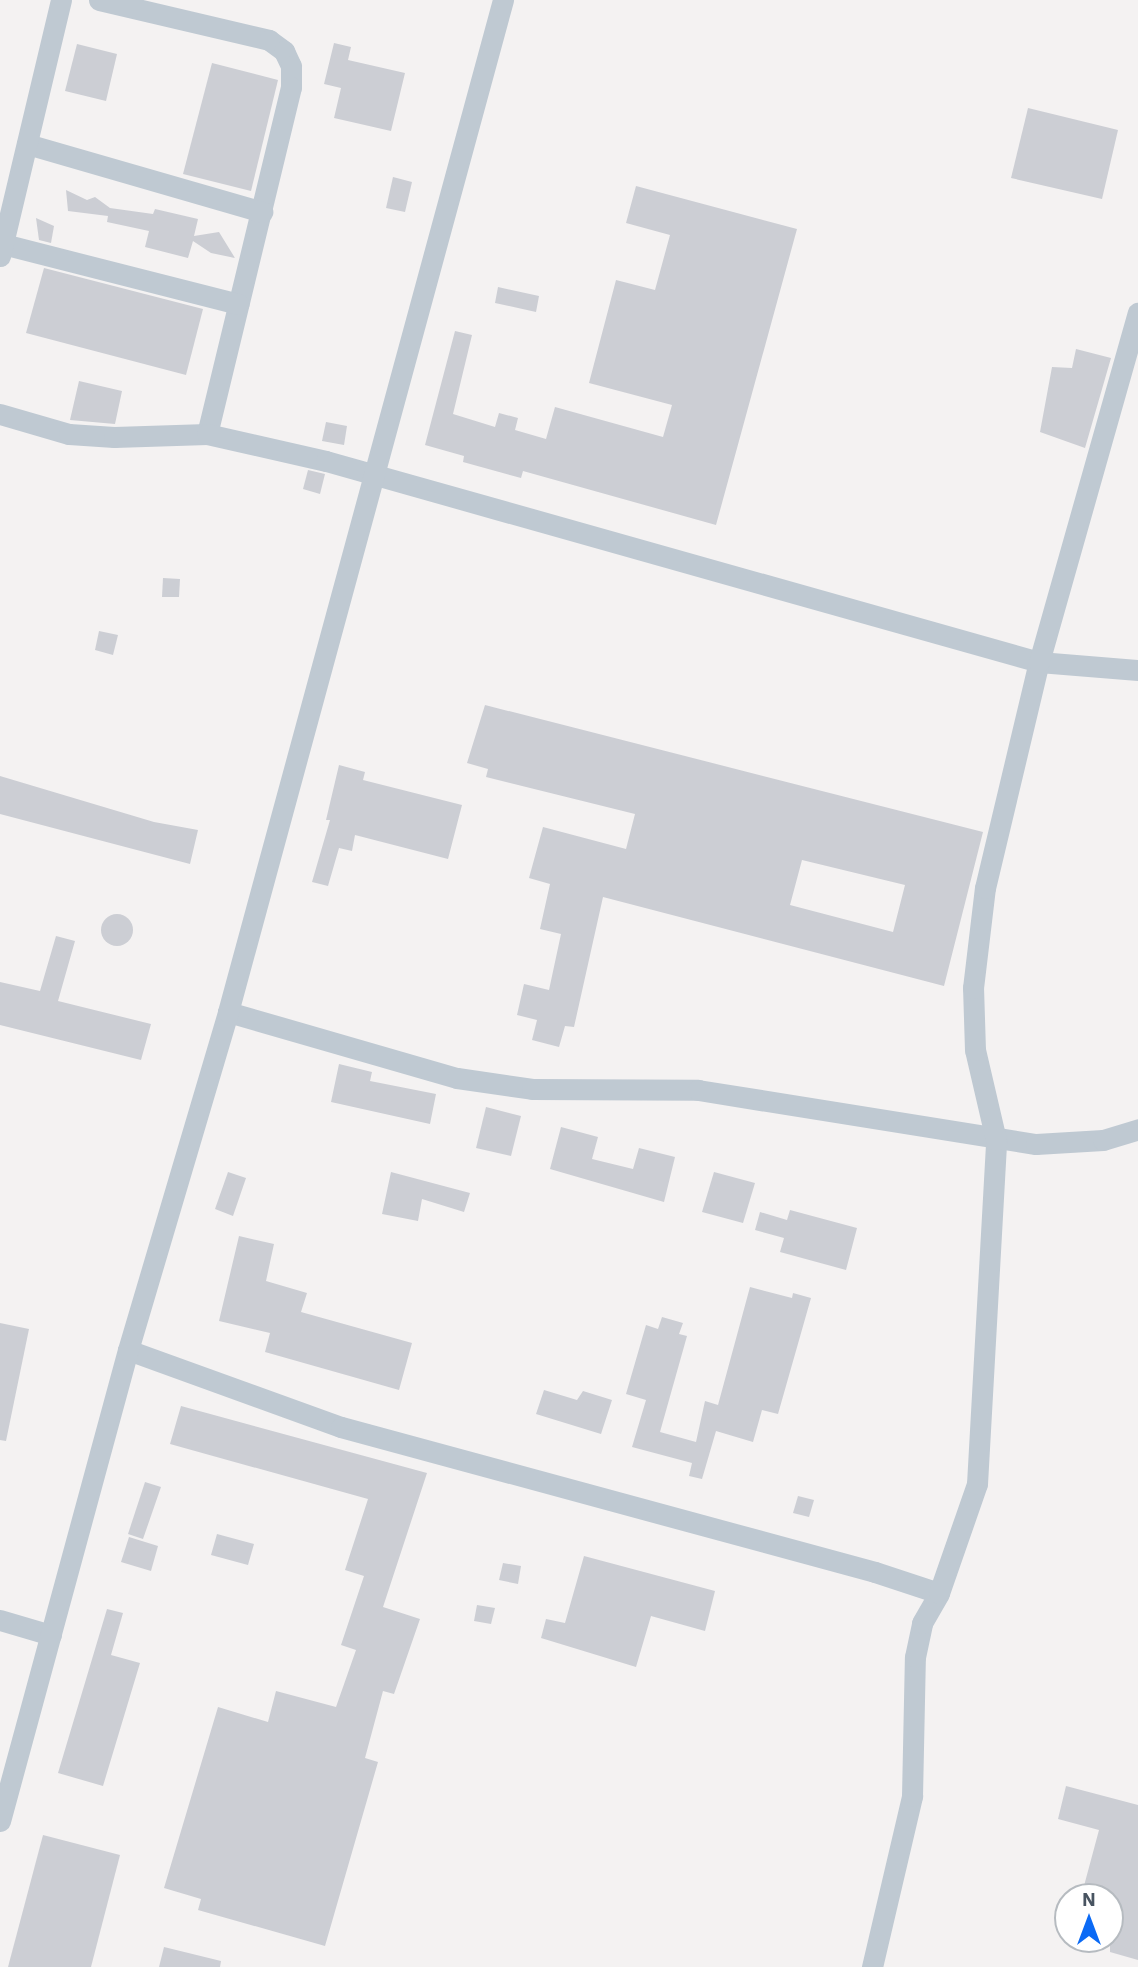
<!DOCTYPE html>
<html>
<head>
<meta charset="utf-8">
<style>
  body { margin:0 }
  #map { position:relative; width:1138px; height:1967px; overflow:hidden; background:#f4f2f2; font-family:"IBM Plex Sans",sans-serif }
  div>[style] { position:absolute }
  .building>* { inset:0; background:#ccced4 }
  .round { border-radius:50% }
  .minor>* { height:21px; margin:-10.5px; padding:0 10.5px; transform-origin:10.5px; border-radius:10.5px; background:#bfc9d2 }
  span { translate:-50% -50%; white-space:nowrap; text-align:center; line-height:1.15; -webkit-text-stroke:5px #fff; paint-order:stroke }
  .north { position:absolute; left:1054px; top:1883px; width:70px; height:70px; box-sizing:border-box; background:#fff; border:2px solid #b6bbc0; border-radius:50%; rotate:0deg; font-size:19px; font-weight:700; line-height:28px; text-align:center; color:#485461 }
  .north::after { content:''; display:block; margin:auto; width:24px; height:32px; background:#0b6af5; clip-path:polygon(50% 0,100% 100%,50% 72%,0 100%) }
</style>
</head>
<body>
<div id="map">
  <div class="building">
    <div style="clip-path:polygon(334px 43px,351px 47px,348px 60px,405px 73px,391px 131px,334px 118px,341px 88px,324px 84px)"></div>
    <div style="clip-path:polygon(77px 44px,117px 54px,106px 101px,65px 91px)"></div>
    <div style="clip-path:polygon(212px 63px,278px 80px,251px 191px,183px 174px)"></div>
    <div style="clip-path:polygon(1028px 108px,1118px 130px,1102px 199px,1011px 178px)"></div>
    <div style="clip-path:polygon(393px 177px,412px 182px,405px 212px,386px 208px)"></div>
    <div style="clip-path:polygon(636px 186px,797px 229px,716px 525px,523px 471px,521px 478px,463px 462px,464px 456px,425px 445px,455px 331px,472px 335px,453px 414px,495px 427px,499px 413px,518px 418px,515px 430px,546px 439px,555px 407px,663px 437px,672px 405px,589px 383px,616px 280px,655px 290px,670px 235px,626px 223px)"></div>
    <div style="clip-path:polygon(66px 190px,87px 200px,95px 197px,110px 208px,153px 214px,155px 209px,198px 219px,194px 236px,219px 232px,235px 258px,211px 253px,193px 241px,188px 258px,145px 247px,149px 231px,107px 222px,108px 216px,68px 211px)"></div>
    <div style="clip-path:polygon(36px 218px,54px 226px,51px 243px,39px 240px)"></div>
    <div style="clip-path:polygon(44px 268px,203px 309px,186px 375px,26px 333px)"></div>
    <div style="clip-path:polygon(498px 287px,539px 296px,536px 312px,495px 303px)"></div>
    <div style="clip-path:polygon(1076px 349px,1111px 358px,1085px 448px,1040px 432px,1052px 367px,1072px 368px)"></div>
    <div style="clip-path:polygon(79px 381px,122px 391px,115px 424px,70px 420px)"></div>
    <div style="clip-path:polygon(326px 422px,347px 426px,344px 445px,322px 441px)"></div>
    <div style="clip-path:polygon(308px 470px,325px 474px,320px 494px,303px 489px)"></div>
    <div style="clip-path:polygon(163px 578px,180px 579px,179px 597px,162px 597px)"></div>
    <div style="clip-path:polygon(99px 631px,118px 635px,113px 655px,95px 650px)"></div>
    <div style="clip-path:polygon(evenodd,485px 705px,983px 832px,944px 986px,603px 897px,574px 1027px,565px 1026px,559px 1047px,532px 1040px,537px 1020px,517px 1015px,524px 984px,549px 990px,561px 934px,540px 929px,550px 884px,529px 878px,543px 827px,626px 849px,635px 814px,486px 777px,488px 769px,467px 763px,485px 705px,802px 860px,905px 885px,893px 932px,790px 905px,802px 860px)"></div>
    <div style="clip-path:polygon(339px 765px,365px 772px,363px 780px,462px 805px,448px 859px,355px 835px,352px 851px,339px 848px,328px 886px,312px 882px,330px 820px,326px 820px)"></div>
    <div style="clip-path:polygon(0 776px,154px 822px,198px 830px,190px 864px,0 814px)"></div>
    <div class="round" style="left:101px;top:914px;width:32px;height:32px"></div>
    <div style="clip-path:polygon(56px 936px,75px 941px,58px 1001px,151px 1024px,141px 1060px,0 1025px,0 982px,40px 991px)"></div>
    <div style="clip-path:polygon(339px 1064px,372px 1072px,370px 1081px,436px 1094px,430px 1124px,331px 1102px)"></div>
    <div style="clip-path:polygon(486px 1107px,521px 1116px,511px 1156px,476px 1148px)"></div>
    <div style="clip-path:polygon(561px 1127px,598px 1137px,592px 1159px,633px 1169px,639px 1148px,675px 1157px,664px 1202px,550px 1169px)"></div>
    <div style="clip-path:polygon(228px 1172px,246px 1178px,233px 1216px,215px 1209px)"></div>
    <div style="clip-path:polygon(391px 1172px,470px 1193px,464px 1212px,422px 1199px,418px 1221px,382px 1214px)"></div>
    <div style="clip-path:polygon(714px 1172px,755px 1183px,743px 1223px,702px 1212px)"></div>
    <div style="clip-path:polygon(790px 1210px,857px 1228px,846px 1270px,780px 1252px,784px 1238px,755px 1230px,760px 1212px,787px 1220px)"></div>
    <div style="clip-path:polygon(239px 1236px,274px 1244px,266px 1281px,307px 1293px,301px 1312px,412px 1343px,399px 1390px,265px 1352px,270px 1333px,219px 1321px)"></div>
    <div style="clip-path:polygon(750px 1287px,792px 1298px,793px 1293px,811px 1298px,778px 1414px,762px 1410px,753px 1442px,716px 1431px,702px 1479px,689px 1476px,692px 1463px,632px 1447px,646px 1400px,626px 1394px,646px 1325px,658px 1329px,662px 1317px,683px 1323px,679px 1334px,687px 1336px,660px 1432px,696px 1442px,705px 1401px,718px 1405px)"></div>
    <div style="clip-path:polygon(0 1323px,29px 1329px,6px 1441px,0 1440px)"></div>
    <div style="clip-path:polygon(544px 1390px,577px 1400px,583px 1391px,612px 1400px,601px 1434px,536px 1414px)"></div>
    <div style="clip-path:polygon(181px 1406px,427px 1473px,383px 1607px,420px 1619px,394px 1694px,383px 1691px,365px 1758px,378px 1762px,325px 1946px,198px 1910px,201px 1899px,164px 1888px,218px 1707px,268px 1722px,276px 1691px,336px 1707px,356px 1650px,341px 1645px,364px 1576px,345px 1570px,368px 1499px,170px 1444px)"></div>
    <div style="clip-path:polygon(145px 1482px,161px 1487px,143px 1539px,128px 1534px)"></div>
    <div style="clip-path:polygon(798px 1496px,814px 1500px,809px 1517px,793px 1513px)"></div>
    <div style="clip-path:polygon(217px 1534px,254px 1544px,248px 1565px,211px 1555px)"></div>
    <div style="clip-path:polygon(129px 1537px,158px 1546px,151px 1571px,121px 1562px)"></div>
    <div style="clip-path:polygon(584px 1556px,715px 1591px,705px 1631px,651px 1616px,636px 1667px,541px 1638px,546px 1619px,565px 1623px)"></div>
    <div style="clip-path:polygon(503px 1563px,521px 1566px,518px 1584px,499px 1580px)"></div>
    <div style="clip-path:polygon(477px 1605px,495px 1608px,491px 1624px,474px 1621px)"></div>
    <div style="clip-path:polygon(107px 1609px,123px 1613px,111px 1655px,140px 1663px,103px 1786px,58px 1773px)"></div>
    <div style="clip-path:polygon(1066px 1786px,1138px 1805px,1138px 1960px,1110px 1952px,1110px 1897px,1081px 1897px,1099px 1830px,1058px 1819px)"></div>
    <div style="clip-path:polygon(43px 1835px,120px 1855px,91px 1967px,8px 1967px)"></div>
    <div style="clip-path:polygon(164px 1947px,221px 1961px,220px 1967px,159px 1967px)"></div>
  </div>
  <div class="minor">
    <div style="left:99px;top:0;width:175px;rotate:13.2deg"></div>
    <div style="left:269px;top:40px;width:19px;rotate:36deg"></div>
    <div style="left:284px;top:51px;width:17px;rotate:65deg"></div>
    <div style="left:291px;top:66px;width:21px;rotate:90deg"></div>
    <div style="left:291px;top:87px;width:357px;rotate:103.6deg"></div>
    <div style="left:27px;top:144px;width:245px;rotate:16.1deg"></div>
    <div style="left:3px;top:244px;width:243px;rotate:14.3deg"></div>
    <div style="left:0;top:256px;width:263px;rotate:-76.6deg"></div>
    <div style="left:0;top:414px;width:72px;rotate:16.2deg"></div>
    <div style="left:69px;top:434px;width:45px;rotate:3.8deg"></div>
    <div style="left:114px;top:437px;width:93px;rotate:-1.8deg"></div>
    <div style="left:207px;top:434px;width:122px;rotate:12.8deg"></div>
    <div style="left:326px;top:461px;width:741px;rotate:15.74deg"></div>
    <div style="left:1039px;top:662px;width:99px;rotate:4.6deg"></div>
    <div style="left:228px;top:1012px;width:238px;rotate:16.1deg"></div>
    <div style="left:457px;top:1078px;width:76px;rotate:8.3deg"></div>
    <div style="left:532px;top:1089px;width:166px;rotate:0.3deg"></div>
    <div style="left:698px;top:1090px;width:342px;rotate:9.1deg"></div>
    <div style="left:1036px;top:1144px;width:67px;rotate:-3.4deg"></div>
    <div style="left:1103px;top:1140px;width:37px;rotate:-17deg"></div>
    <div style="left:128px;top:1350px;width:226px;rotate:19.9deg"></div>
    <div style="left:341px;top:1427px;width:553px;rotate:15.19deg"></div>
    <div style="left:875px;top:1572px;width:67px;rotate:18.2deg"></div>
    <div style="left:0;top:1620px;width:53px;rotate:16.4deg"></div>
    <div style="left:0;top:1821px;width:488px;rotate:-74.8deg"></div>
    <div style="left:128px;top:1350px;width:352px;rotate:-73.5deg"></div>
    <div style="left:228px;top:1012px;width:1049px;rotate:-74.8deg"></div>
    <div style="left:872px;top:1967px;width:176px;rotate:-76.8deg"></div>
    <div style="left:912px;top:1796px;width:139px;rotate:-88.8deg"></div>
    <div style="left:915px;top:1657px;width:35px;rotate:-78deg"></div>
    <div style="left:922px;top:1623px;width:34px;rotate:-60deg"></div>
    <div style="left:939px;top:1593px;width:115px;rotate:-70.8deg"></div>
    <div style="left:977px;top:1484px;width:345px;rotate:-86.8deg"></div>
    <div style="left:996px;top:1140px;width:92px;rotate:-103.1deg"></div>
    <div style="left:975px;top:1050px;width:62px;rotate:-91.8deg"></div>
    <div style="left:973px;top:988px;width:101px;rotate:-83.2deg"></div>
    <div style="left:985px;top:888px;width:232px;rotate:-76.6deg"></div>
    <div style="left:1039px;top:662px;width:363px;rotate:-74.2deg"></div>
  </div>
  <div class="north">N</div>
</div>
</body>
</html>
